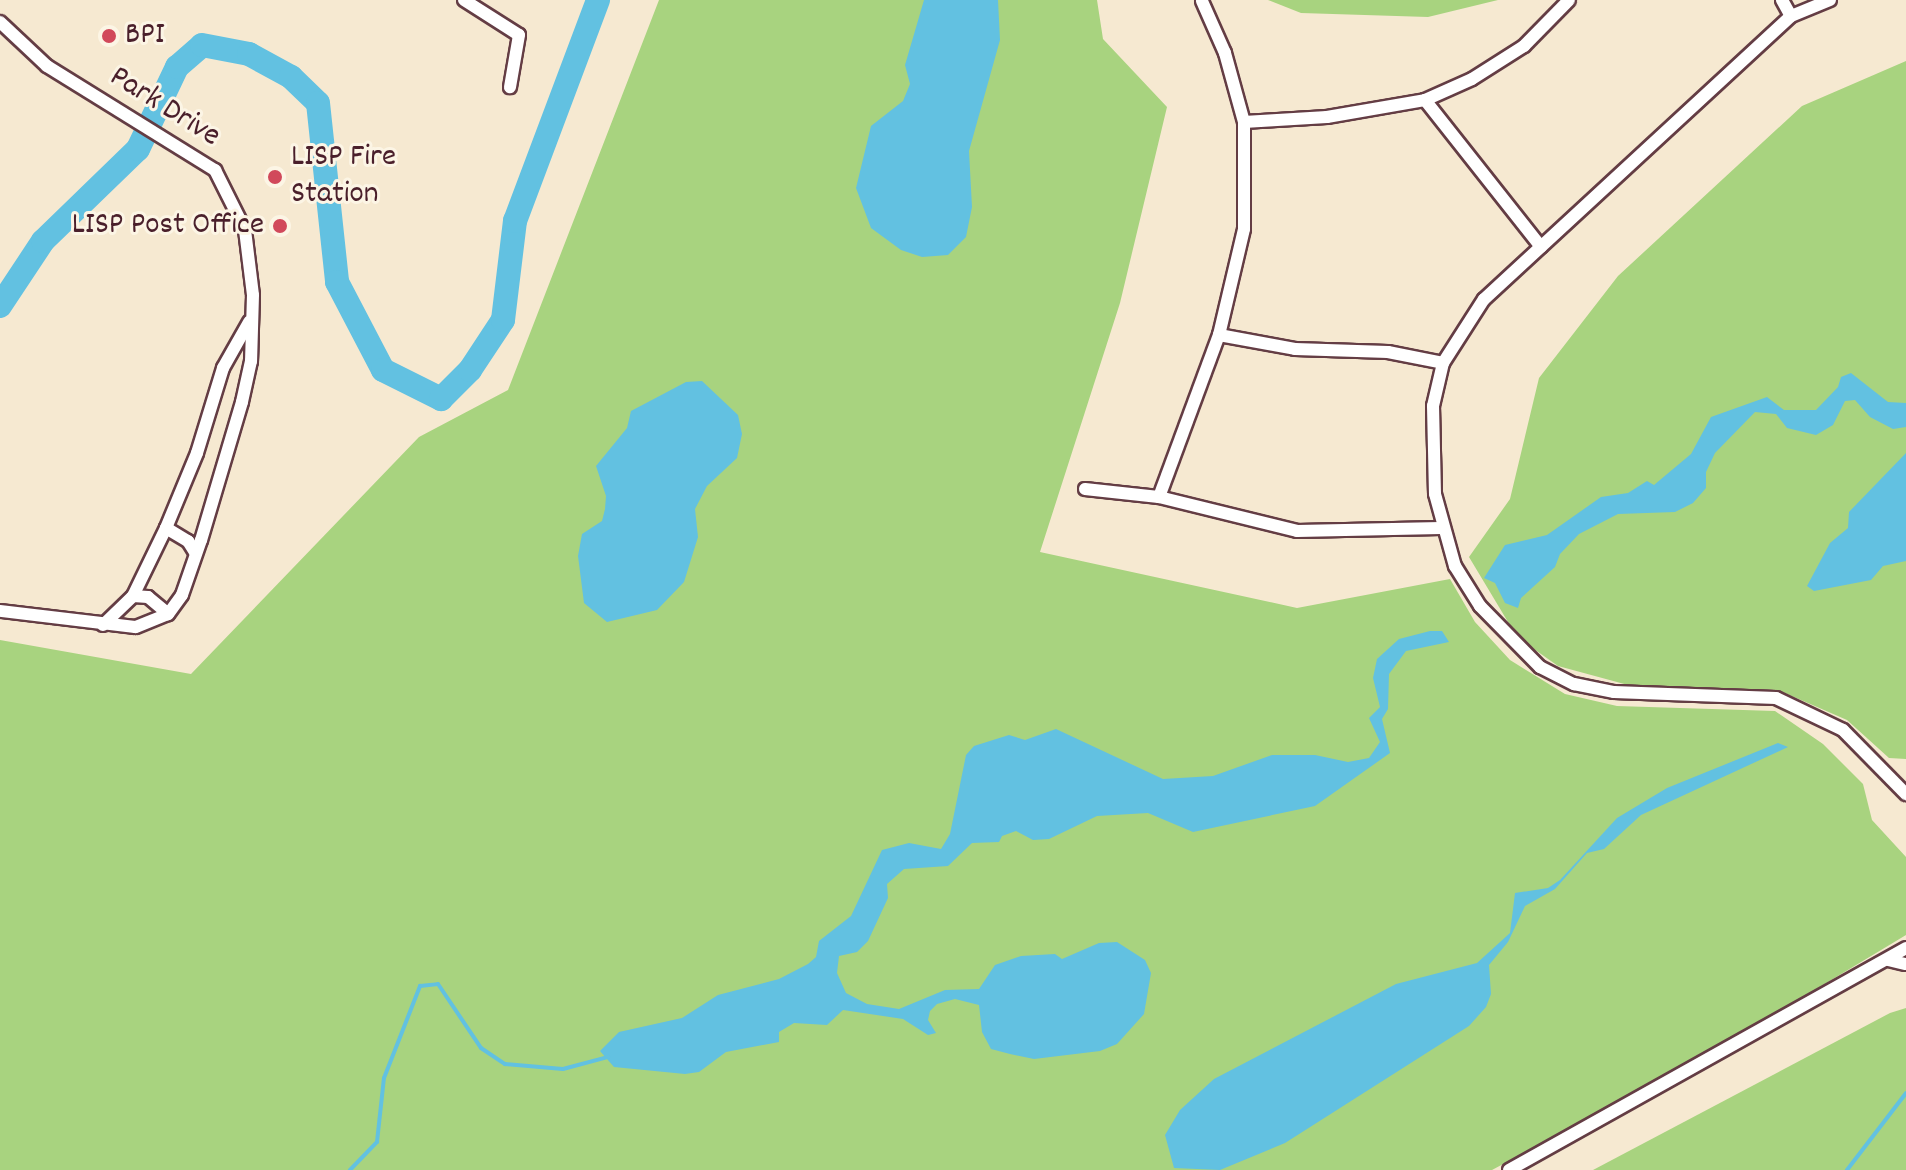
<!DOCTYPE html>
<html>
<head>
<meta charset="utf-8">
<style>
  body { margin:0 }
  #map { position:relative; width:1906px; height:1170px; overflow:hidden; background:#f6e9d1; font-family:Dekko,sans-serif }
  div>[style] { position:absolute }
  .green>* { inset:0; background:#a8d37f }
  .water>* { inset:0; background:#62c1e1 }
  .stream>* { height:4px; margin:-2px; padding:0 2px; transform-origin:2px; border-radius:2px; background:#62c1e1 }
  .river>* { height:24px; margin:-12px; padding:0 12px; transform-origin:12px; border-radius:12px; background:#62c1e1 }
  .roads { filter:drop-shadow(2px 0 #643d44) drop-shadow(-2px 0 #643d44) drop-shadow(0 2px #643d44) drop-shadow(0 -2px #643d44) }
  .street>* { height:12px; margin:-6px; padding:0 6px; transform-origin:6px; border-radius:6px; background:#fff }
  .dots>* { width:22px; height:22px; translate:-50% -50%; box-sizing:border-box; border:4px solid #fcf5e5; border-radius:50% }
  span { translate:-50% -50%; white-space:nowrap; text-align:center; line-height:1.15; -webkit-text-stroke:6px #fcf5e5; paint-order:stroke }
  .poi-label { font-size:32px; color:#4a1f2b }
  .left { translate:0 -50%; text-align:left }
  .right { translate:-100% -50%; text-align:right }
  .street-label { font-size:32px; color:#4a1f2b }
</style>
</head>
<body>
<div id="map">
  <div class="green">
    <div style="clip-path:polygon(659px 0,1097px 0,1103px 39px,1167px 107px,1120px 303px,1040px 552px,1297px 608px,1450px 579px,1475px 622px,1510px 660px,1565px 694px,1617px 706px,1775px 711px,1823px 744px,1863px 784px,1872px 820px,1906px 857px,1906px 935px,1710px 1053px,1492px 1170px,0 1170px,0 640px,191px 674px,419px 437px,508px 390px)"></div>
    <div style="clip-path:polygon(1268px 0,1498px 0,1428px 17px,1301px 13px)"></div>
    <div style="clip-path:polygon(1906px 61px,1906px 759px,1889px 758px,1847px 720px,1778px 690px,1628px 685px,1558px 666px,1517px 637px,1469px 557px,1510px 499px,1539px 378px,1618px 276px,1802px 106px)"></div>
    <div style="clip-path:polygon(1906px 1008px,1906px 1170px,1593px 1170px,1890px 1013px)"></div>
  </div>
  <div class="water">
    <div style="clip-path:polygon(924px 0,998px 0,1000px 40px,969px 151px,972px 207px,966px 237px,948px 255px,922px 257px,901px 250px,871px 228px,856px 188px,871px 126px,903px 101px,910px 84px,905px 65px)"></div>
    <div style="clip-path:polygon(1851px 373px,1888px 402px,1906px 403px,1906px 427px,1893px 429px,1870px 417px,1855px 400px,1845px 401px,1833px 425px,1816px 435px,1787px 428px,1776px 414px,1755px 412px,1715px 453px,1706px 472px,1706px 488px,1693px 503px,1675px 512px,1618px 514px,1579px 534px,1560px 554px,1555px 567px,1521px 598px,1518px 608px,1505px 603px,1495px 583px,1484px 578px,1505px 545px,1547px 535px,1601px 497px,1628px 493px,1647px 481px,1654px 485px,1691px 454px,1711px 417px,1767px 397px,1784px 410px,1816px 410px,1838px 387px,1841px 377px)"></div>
    <div style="clip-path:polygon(702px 381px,738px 415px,742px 434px,737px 458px,707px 486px,695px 509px,698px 537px,684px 582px,657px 610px,607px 622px,584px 603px,578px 556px,582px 534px,602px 521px,605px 509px,606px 496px,596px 466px,627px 428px,631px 411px,686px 382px)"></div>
    <div style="clip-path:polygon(1906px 453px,1906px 561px,1883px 566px,1871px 580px,1814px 591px,1807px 586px,1830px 543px,1848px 528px,1849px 512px)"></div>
    <div style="clip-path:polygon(1430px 631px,1442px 631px,1449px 642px,1406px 651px,1389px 674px,1388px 709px,1382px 719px,1390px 753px,1315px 806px,1193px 832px,1148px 813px,1097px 816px,1049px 839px,1033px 840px,1016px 831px,1002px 836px,999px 842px,972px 843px,948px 866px,904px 869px,887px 884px,888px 898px,868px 941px,857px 952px,839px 956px,837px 973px,846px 993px,867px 1004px,899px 1009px,945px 990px,979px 989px,995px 965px,1021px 956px,1055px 954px,1062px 959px,1099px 943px,1117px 942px,1145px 960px,1151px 973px,1144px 1014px,1117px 1044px,1100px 1051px,1034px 1059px,1010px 1054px,991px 1049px,982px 1032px,979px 1005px,955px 999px,937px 1004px,930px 1011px,928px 1020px,936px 1033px,928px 1035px,903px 1019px,843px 1010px,827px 1025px,794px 1023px,779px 1032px,779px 1042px,726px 1052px,699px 1072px,685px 1074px,614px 1067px,600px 1051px,619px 1032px,682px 1018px,718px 995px,779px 979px,808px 964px,816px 957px,819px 941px,851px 916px,882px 850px,909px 843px,941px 849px,950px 834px,966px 755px,974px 746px,1009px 735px,1025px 740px,1056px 729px,1163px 779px,1213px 776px,1272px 755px,1315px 755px,1348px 762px,1369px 758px,1380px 742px,1369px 718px,1380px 707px,1373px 678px,1377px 659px,1399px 639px)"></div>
    <div style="clip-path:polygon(1778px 743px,1788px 747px,1641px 815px,1604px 849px,1587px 853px,1555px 889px,1525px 906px,1508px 942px,1489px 965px,1491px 994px,1486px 1007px,1469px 1026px,1285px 1143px,1220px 1170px,1174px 1168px,1165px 1135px,1180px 1110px,1214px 1079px,1396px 984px,1477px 963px,1510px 933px,1515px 893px,1548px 888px,1560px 880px,1617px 818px,1667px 788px)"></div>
  </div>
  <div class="stream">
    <div style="left:350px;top:1170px;width:39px;rotate:-46deg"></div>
    <div style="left:377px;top:1142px;width:64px;rotate:-83.8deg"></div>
    <div style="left:384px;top:1078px;width:99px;rotate:-68.6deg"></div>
    <div style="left:420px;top:986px;width:18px;rotate:-6deg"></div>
    <div style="left:438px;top:984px;width:77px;rotate:56.1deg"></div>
    <div style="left:481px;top:1048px;width:29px;rotate:34deg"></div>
    <div style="left:505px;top:1064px;width:58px;rotate:4.9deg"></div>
    <div style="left:563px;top:1069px;width:47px;rotate:-14.9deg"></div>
    <div style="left:1847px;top:1170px;width:97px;rotate:-52.5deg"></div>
  </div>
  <div class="river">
    <div style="left:0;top:306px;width:78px;rotate:-56.5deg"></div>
    <div style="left:43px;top:241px;width:132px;rotate:-44.1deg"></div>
    <div style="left:138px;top:149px;width:91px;rotate:-64.6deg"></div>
    <div style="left:177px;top:67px;width:33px;rotate:-41deg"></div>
    <div style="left:202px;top:45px;width:48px;rotate:10.8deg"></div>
    <div style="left:249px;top:54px;width:48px;rotate:28.7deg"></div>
    <div style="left:291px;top:77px;width:37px;rotate:44deg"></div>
    <div style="left:318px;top:103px;width:180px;rotate:83.9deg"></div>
    <div style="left:337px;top:282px;width:99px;rotate:62.4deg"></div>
    <div style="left:383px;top:370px;width:65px;rotate:26.6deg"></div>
    <div style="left:441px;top:399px;width:41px;rotate:-45deg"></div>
    <div style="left:470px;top:370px;width:60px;rotate:-56.6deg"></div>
    <div style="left:503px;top:320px;width:100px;rotate:-83.1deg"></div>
    <div style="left:515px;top:221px;width:236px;rotate:-69.4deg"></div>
  </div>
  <div class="roads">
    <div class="street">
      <div style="left:464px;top:0;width:65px;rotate:32.5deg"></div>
      <div style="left:519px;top:35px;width:53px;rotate:99.8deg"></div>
      <div style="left:1782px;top:0;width:18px;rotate:61deg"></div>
      <div style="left:1830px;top:0;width:42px;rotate:157.7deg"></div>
      <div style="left:1791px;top:16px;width:418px;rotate:137.3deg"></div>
      <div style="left:1484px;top:299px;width:76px;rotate:122.6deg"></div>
      <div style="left:1443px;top:363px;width:44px;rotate:103.1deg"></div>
      <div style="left:1433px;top:406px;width:88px;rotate:88.7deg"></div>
      <div style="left:1435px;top:494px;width:75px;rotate:74.5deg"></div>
      <div style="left:1455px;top:566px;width:47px;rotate:58deg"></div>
      <div style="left:1480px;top:606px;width:86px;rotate:45.5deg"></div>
      <div style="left:1540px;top:667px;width:38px;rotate:27deg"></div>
      <div style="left:1574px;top:684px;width:41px;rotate:11.3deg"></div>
      <div style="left:1614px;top:692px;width:162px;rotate:2.1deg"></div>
      <div style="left:1776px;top:698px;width:74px;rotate:25.5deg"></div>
      <div style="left:1843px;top:730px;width:90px;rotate:45.5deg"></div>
      <div style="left:0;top:22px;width:64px;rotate:43.1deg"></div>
      <div style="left:47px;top:66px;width:198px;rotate:31.8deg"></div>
      <div style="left:215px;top:170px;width:67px;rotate:63.4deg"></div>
      <div style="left:245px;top:230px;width:65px;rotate:83deg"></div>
      <div style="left:253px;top:295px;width:66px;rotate:91.7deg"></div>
      <div style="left:251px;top:361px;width:42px;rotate:102.4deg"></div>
      <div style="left:242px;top:402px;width:144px;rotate:106.5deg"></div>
      <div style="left:201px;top:540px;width:58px;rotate:109.1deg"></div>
      <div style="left:182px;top:595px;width:24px;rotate:126deg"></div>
      <div style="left:168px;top:614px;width:35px;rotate:158deg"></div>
      <div style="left:135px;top:627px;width:136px;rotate:-173.2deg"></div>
      <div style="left:1425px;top:100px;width:187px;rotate:51.7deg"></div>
      <div style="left:1244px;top:122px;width:83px;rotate:-3.4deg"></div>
      <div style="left:1327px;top:117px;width:99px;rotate:-9.8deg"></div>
      <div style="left:1425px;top:100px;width:51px;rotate:-24.1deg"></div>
      <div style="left:1472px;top:79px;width:62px;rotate:-32.4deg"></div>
      <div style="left:1524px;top:46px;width:64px;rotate:-45.6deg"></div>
      <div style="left:1219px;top:335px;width:77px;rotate:10.4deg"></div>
      <div style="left:1295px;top:349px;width:93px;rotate:1.8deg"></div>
      <div style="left:1388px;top:352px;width:56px;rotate:11.3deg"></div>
      <div style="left:1085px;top:489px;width:74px;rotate:6.2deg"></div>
      <div style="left:1159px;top:497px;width:142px;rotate:13.8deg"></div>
      <div style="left:1297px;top:531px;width:144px;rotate:-1.2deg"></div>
      <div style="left:1159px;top:497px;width:173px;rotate:-69.7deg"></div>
      <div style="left:1219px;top:335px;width:109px;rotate:-76.7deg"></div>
      <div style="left:1244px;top:229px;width:107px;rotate:-90deg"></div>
      <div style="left:1244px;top:122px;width:72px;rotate:-105.4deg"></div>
      <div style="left:1225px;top:53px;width:57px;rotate:-113.9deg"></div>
      <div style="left:166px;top:528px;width:26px;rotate:31deg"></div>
      <div style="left:188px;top:541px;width:13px;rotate:58deg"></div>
      <div style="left:133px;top:596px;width:15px;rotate:4deg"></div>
      <div style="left:148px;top:597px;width:26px;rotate:40deg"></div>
      <div style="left:103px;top:625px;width:42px;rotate:-44deg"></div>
      <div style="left:133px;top:596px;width:76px;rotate:-64.1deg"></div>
      <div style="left:166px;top:528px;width:81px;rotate:-67.5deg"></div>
      <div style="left:197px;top:453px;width:89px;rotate:-73deg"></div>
      <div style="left:223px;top:368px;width:53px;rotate:-60.5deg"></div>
      <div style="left:1888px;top:960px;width:18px;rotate:13deg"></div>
      <div style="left:1509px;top:1170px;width:455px;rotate:-29.2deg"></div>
    </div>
  </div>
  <div class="dots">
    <div style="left:109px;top:36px;background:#d1495b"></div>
    <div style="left:275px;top:177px;background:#d1495b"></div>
    <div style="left:280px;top:226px;background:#d1495b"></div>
  </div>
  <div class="poi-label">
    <span class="left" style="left:125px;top:36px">BPI</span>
    <span class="left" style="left:291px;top:177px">LISP Fire<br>Station</span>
    <span class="right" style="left:264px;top:226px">LISP Post Office</span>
  </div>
  <div class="street-label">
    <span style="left:164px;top:108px;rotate:32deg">Park Drive</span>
  </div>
</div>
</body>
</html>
